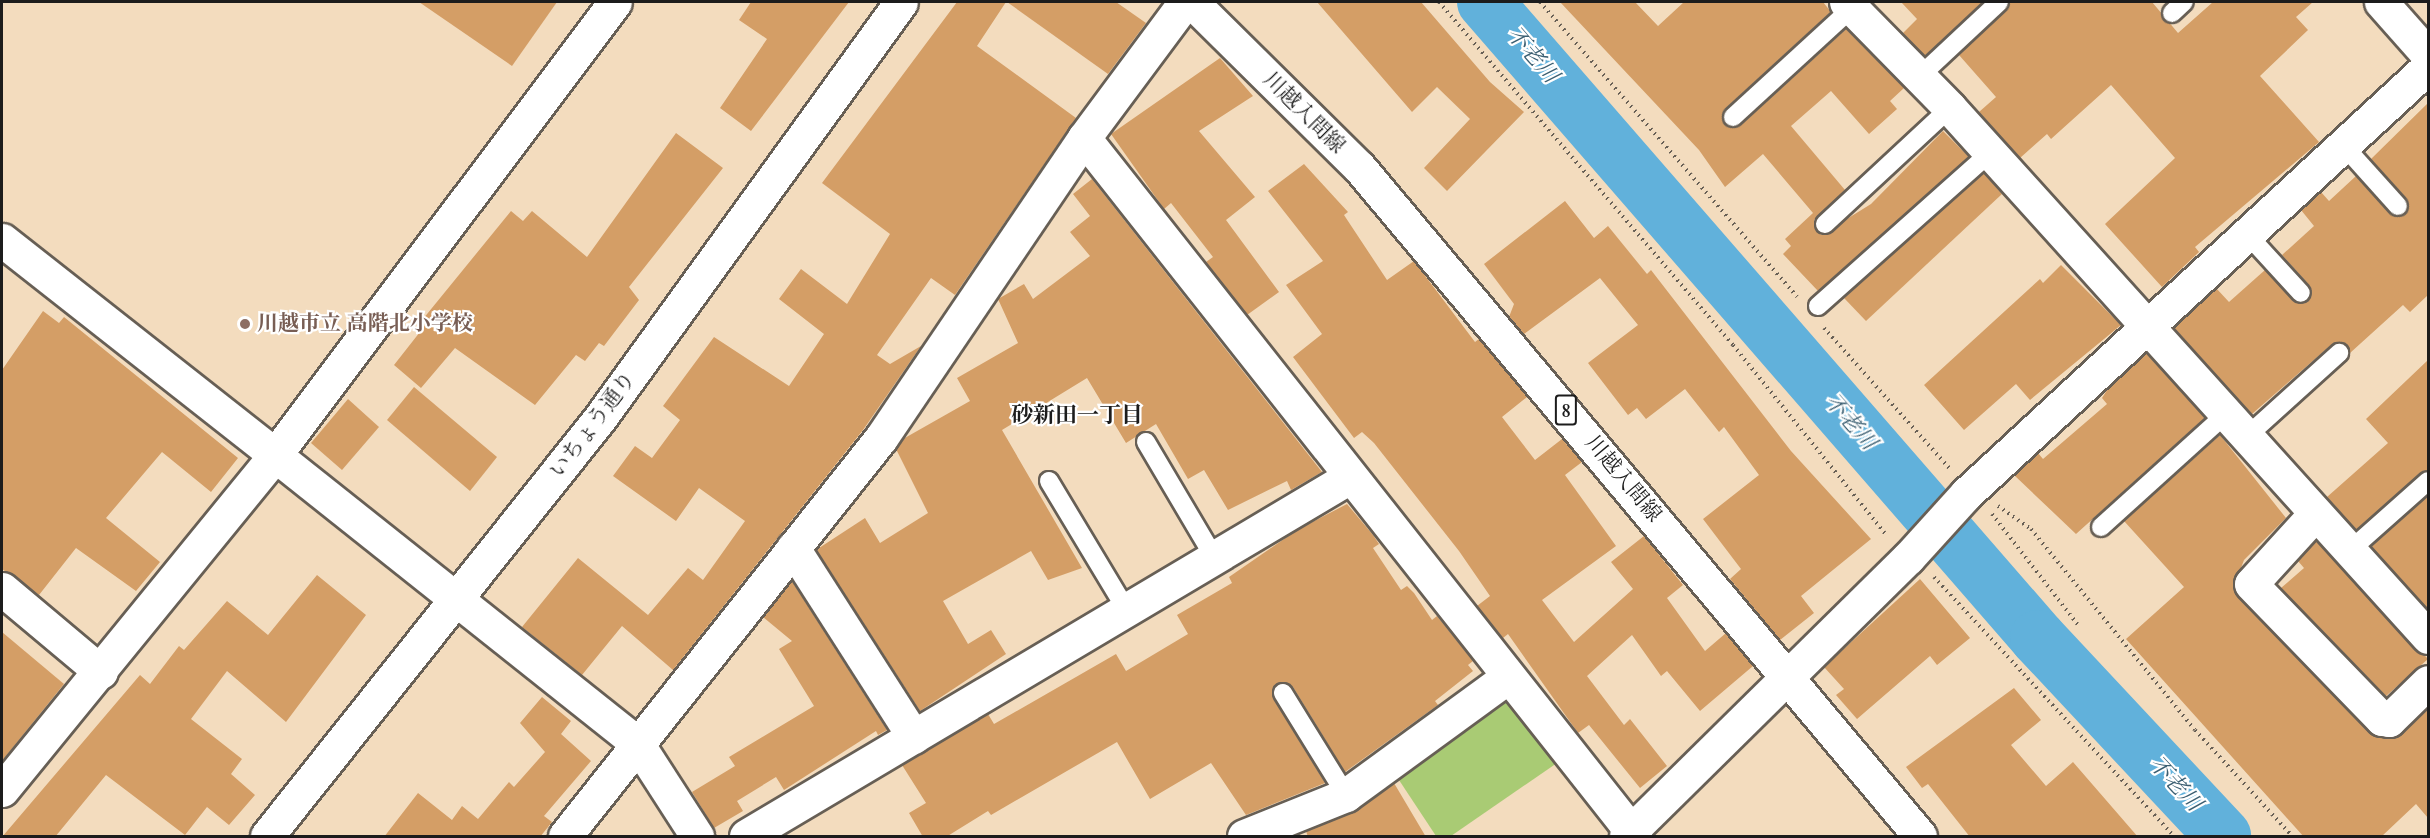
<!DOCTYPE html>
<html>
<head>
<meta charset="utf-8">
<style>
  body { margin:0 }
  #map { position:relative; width:2430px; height:838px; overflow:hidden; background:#f3dcbe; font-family:Cardo,"Noto Serif JP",serif }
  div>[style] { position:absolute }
  .green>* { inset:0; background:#a9cb74 }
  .river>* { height:56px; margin:-28px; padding:0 28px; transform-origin:28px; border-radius:28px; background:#61b1db }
  .building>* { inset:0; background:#d49e66 }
  .path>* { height:4px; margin-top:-2px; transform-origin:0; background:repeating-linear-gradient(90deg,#675f55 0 1.5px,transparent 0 6px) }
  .roads { filter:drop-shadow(2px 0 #675f55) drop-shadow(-2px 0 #675f55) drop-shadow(0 2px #675f55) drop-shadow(0 -2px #675f55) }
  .service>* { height:18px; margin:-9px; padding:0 9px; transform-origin:9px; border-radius:9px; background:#fff }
  .minor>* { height:33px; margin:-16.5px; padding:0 16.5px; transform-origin:16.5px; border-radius:16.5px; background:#fff }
  .tertiary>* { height:33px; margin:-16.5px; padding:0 16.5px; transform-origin:16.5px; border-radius:16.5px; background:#fff }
  .primary>* { height:33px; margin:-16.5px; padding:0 16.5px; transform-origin:16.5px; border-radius:16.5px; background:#fff }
  .dots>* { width:16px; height:16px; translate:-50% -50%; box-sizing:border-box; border:3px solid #fff; border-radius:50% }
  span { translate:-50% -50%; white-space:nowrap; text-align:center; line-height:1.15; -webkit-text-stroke:4.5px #fff; paint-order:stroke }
  .shield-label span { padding:2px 4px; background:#fff; border:2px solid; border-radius:4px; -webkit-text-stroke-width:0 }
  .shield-label { font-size:20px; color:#1c1c1c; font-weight:700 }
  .street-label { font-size:21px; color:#1c1c1c }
  .education-label { font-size:21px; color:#785e54; font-weight:700 }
  .left { translate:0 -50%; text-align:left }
  .water-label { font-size:22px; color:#3b5f72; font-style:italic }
  .neighbourhood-label { font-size:22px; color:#1c1c1c; font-weight:700 }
  .frame { position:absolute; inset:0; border:3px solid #1c1c1c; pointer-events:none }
</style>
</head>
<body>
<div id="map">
  <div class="green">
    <div style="clip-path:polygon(1506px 698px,1557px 763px,1451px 836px,1436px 836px,1397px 777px)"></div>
  </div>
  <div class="river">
    <div style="left:1485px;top:2px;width:843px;rotate:48.99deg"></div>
    <div style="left:2038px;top:638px;width:271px;rotate:46.9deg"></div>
  </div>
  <div class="building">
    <div style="clip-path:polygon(419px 2px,557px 2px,512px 66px)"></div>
    <div style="clip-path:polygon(751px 2px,849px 2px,751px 131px,720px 108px,767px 39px,739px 20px)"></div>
    <div style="clip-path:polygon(957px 2px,1006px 2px,977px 46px,1076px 118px,955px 295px,931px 278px,877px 355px,890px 364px,921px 346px,863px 430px,673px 670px,622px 626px,582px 675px,522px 627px,578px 558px,648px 615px,688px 568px,703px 580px,745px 521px,699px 488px,676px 521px,613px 476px,635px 446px,652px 458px,680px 420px,663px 406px,714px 337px,789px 386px,824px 334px,779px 299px,801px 269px,847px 304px,890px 234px,822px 183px)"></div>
    <div style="clip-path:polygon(1007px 2px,1116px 2px,1146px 23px,1108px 74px)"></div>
    <div style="clip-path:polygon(1317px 2px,1421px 2px,1490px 82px,1524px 112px,1447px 191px,1424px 168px,1470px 119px,1437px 87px,1412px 112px)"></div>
    <div style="clip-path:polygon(1560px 2px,1635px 2px,1658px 26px,1684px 2px,1823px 2px,1831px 12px,1725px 109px,1722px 119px,1729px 127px,1741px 125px,1846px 29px,1904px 88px,1890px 101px,1897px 109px,1869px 134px,1831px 91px,1791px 126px,1845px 190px,1814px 220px,1821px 235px,1871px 204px,1943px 131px,1969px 157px,1818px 291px,1783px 254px,1791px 246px,1785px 239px,1813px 213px,1763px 154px,1725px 187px,1699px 150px)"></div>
    <div style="clip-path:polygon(1901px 2px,1983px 2px,1925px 56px,1903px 33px,1917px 19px)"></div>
    <div style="clip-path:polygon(2010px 2px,2152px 2px,2178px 33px,2213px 2px,2313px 2px,2296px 17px,2308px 30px,2260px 76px,2319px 142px,2195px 247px,2199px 252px,2162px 287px,2105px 224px,2175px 158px,2111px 85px,2051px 139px,2047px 134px,2020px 158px,1979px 112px,1996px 97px,1959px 55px)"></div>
    <div style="clip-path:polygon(1220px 58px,1253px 96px,1199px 131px,1255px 197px,1226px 220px,1279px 292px,1247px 315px,1206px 262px,1213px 257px,1171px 203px,1164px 209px,1111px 134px)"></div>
    <div style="clip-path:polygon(2428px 103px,2428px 295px,2410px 312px,2403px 305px,2350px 353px,2343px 343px,2331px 345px,2252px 414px,2174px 328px,2216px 288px,2229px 302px,2265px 270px,2293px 301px,2308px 302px,2310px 286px,2282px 255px,2314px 226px,2301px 210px,2321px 192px,2329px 201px,2356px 176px,2390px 214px,2405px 215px,2407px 199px,2371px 159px)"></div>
    <div style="clip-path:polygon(676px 133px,723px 168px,629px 287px,639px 300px,604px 346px,599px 343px,585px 361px,576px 355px,535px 405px,455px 348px,421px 388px,394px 365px,427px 323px,423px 319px,511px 211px,523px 221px,532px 211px,587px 257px)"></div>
    <div style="clip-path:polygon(1304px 164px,1348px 212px,1344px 215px,1387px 280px,1414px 261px,1475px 342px,1479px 339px,1527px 397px,1502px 417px,1535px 460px,1562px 439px,1582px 462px,1565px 475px,1616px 546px,1542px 600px,1574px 642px,1633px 589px,1611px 562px,1644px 536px,1683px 585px,1667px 598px,1705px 651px,1726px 633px,1753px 666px,1700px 711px,1667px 671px,1661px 676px,1632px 635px,1587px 676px,1624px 725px,1630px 719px,1667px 766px,1640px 788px,1589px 725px,1578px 733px,1508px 634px,1503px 638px,1477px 606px,1490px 596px,1459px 551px,1374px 443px,1362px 432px,1354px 438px,1293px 357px,1322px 334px,1286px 285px,1323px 261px,1268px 191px)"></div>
    <div style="clip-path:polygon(1984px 173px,2002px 194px,1866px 321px,1844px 298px)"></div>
    <div style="clip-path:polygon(1092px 179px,1322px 472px,1291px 490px,1287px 481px,1228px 510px,1204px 470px,1188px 479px,1156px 424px,1126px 443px,1087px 378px,1002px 430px,1082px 568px,1048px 580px,1031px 551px,943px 601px,968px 644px,991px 630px,1006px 654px,920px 711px,816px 550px,865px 518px,880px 543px,928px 513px,896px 449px,903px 439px,970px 401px,957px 378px,1018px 343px,998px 299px,1024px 284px,1033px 299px,1090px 256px,1070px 232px,1090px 216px,1073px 194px)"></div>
    <div style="clip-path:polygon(1565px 201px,1594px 238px,1608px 226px,1647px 274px,1651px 270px,1791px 451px,1871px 539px,1801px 596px,1814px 613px,1780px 640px,1730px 579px,1741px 569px,1703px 519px,1759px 475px,1724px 427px,1719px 432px,1685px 389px,1646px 419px,1637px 408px,1628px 415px,1588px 363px,1638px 325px,1600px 278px,1524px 334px,1509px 317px,1514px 304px,1484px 264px)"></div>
    <div style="clip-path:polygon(2061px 265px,2121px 325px,2030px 400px,2016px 384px,1964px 430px,1924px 385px,2040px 279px,2043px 283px)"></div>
    <div style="clip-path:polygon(43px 311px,59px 323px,64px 317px,238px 458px,211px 492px,162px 452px,106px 518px,160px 562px,136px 591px,76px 548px,39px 595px,2px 569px,2px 370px)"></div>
    <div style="clip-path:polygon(2146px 353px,2205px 418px,2076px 534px,2014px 475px,2038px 453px,2043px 459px,2107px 404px,2102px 398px,2109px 387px)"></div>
    <div style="clip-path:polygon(2428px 360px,2428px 470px,2356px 530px,2327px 497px,2388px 443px,2366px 419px)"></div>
    <div style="clip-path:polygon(414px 387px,497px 457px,470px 491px,387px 420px)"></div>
    <div style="clip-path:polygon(348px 399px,379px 427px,342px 470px,311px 443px)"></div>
    <div style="clip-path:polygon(2220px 435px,2286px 518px,2244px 560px,2233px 589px,2369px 732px,2395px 738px,2428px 708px,2428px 818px,2416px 804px,2381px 837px,2304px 837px,2126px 639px,2184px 587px,2124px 521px)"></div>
    <div style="clip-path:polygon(2428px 496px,2428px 610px,2371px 546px)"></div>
    <div style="clip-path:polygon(1347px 504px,1373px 535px,1379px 544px,1373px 548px,1401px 590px,1407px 586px,1414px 593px,1432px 620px,1437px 616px,1473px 661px,1468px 665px,1473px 671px,1435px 701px,1438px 705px,1345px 772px,1293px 687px,1282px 682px,1273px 688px,1273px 698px,1325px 783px,1246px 815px,1211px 763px,1150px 799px,1117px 742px,991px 815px,988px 811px,946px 837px,923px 837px,909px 813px,926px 803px,902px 765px,988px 714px,994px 724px,1116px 654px,1126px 671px,1188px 634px,1177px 615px,1232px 583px,1229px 577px,1297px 530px)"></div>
    <div style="clip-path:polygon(2316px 541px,2428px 659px,2386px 696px,2281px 588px,2304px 568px,2298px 561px)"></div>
    <div style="clip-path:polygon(317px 575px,366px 615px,286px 722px,227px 671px,191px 719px,242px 759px,231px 774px,255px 795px,229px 825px,207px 807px,185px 835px,106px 775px,55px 837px,2px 837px,140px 675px,150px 684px,179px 646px,184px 650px,227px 601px,268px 635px)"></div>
    <div style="clip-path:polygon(1920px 579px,1970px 638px,1937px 665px,1930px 656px,1857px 719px,1836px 695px,1844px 689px,1824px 667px)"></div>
    <div style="clip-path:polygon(792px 581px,887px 730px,878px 735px,876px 731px,784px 790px,776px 777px,737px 801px,743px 811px,714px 828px,692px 792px,735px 766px,729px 757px,814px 706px,779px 649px,792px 641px,763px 617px)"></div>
    <div style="clip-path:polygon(2px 632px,64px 684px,2px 761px)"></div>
    <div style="clip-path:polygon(2014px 688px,2041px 720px,2011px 745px,2046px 786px,2073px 762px,2138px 837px,1970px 837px,1928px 784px,1922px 788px,1906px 767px)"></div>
    <div style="clip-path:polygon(542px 697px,571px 721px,561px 734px,591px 761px,544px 816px,552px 822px,540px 837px,384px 837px,418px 793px,452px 820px,462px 806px,478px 819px,509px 782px,514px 787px,545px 752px,520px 723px)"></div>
    <div style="clip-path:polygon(1394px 783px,1426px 837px,1308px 837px,1306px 831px,1353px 812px)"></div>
  </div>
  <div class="path">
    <div style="left:1439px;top:2px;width:452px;rotate:49.4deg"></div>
    <div style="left:1733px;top:345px;width:245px;rotate:51.1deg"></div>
    <div style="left:1540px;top:2px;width:391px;rotate:48.9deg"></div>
    <div style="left:1824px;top:328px;width:188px;rotate:48.2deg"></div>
    <div style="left:1998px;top:506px;width:40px;rotate:34.9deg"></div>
    <div style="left:2031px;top:529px;width:259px;rotate:50.8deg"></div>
    <div style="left:2195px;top:730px;width:144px;rotate:47.5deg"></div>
    <div style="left:1992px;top:514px;width:140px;rotate:52.2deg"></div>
    <div style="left:1934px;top:577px;width:353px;rotate:47.2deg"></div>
  </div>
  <div class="roads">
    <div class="service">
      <div style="left:2172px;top:13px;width:16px;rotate:-43deg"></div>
      <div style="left:1920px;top:76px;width:108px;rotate:-43.1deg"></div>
      <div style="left:1733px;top:117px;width:161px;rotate:-42.5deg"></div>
      <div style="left:2343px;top:145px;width:82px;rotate:48deg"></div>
      <div style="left:1825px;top:224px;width:171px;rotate:-42.9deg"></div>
      <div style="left:2246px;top:233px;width:81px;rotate:47.5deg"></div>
      <div style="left:1818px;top:306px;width:230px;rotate:-41.7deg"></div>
      <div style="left:2245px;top:438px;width:127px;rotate:-42.1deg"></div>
      <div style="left:1146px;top:442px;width:134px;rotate:59.4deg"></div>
      <div style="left:1049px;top:481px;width:149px;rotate:59deg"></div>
      <div style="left:2101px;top:527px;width:166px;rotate:-42.1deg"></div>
      <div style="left:2347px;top:553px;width:108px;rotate:-41.6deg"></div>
      <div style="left:1283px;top:693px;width:120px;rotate:58.3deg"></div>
    </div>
    <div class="minor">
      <div style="left:1846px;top:2px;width:148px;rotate:45.5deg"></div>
      <div style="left:1950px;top:108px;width:713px;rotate:47.9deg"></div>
      <div style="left:2381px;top:2px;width:71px;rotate:48.4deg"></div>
      <div style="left:1084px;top:138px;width:889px;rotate:51.71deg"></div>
      <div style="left:275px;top:455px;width:463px;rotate:38.5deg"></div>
      <div style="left:637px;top:743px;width:111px;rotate:57.2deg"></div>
      <div style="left:2314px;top:515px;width:93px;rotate:132.4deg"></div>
      <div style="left:2251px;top:584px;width:188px;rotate:45.9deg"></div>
      <div style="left:2382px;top:719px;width:7px;rotate:8deg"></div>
      <div style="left:2389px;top:720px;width:54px;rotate:-44.3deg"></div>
      <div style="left:793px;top:548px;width:224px;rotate:57.4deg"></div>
      <div style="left:2px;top:589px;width:129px;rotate:40deg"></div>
      <div style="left:2px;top:790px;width:432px;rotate:-50.8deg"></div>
      <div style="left:275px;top:455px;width:566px;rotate:-53.11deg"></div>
      <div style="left:565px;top:836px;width:508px;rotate:-51.55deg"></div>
      <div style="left:881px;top:438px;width:362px;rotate:-55.9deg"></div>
      <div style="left:1084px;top:138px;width:169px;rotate:-53.4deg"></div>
      <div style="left:746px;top:836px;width:700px;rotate:-30.74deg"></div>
      <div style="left:1244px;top:836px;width:110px;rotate:-21.9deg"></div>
      <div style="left:1346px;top:795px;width:200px;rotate:-36.1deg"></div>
      <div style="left:1626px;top:836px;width:396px;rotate:-44.6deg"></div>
      <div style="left:1908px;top:558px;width:86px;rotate:-47.8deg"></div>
      <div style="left:1966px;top:494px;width:629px;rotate:-42.75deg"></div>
    </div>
    <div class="tertiary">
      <div style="left:2px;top:240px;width:347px;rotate:38.2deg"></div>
      <div style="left:267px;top:836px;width:534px;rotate:-51.46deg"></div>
      <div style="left:600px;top:418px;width:513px;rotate:-54.11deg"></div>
    </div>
    <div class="primary">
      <div style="left:1192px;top:2px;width:235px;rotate:44.7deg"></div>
      <div style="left:1359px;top:167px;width:873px;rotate:50.02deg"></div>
    </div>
  </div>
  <div class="dots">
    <div style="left:245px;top:324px;background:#8d6e63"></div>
  </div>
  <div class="shield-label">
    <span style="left:1566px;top:410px">8</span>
  </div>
  <div class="street-label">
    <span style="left:1304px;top:113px;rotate:45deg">川越入間線</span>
    <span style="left:593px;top:425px;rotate:-53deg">いちょう通り</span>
    <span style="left:1623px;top:479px;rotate:50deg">川越入間線</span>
  </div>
  <div class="education-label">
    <span class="left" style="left:257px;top:324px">川越市立 高階北小学校</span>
  </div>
  <div class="water-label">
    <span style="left:1532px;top:55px;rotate:49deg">不老川</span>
    <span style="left:1850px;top:422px;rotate:49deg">不老川</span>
    <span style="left:2175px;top:784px;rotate:47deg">不老川</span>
  </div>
  <div class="neighbourhood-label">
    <span style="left:1077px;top:416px">砂新田一丁目</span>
  </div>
  <div class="frame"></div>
</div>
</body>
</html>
